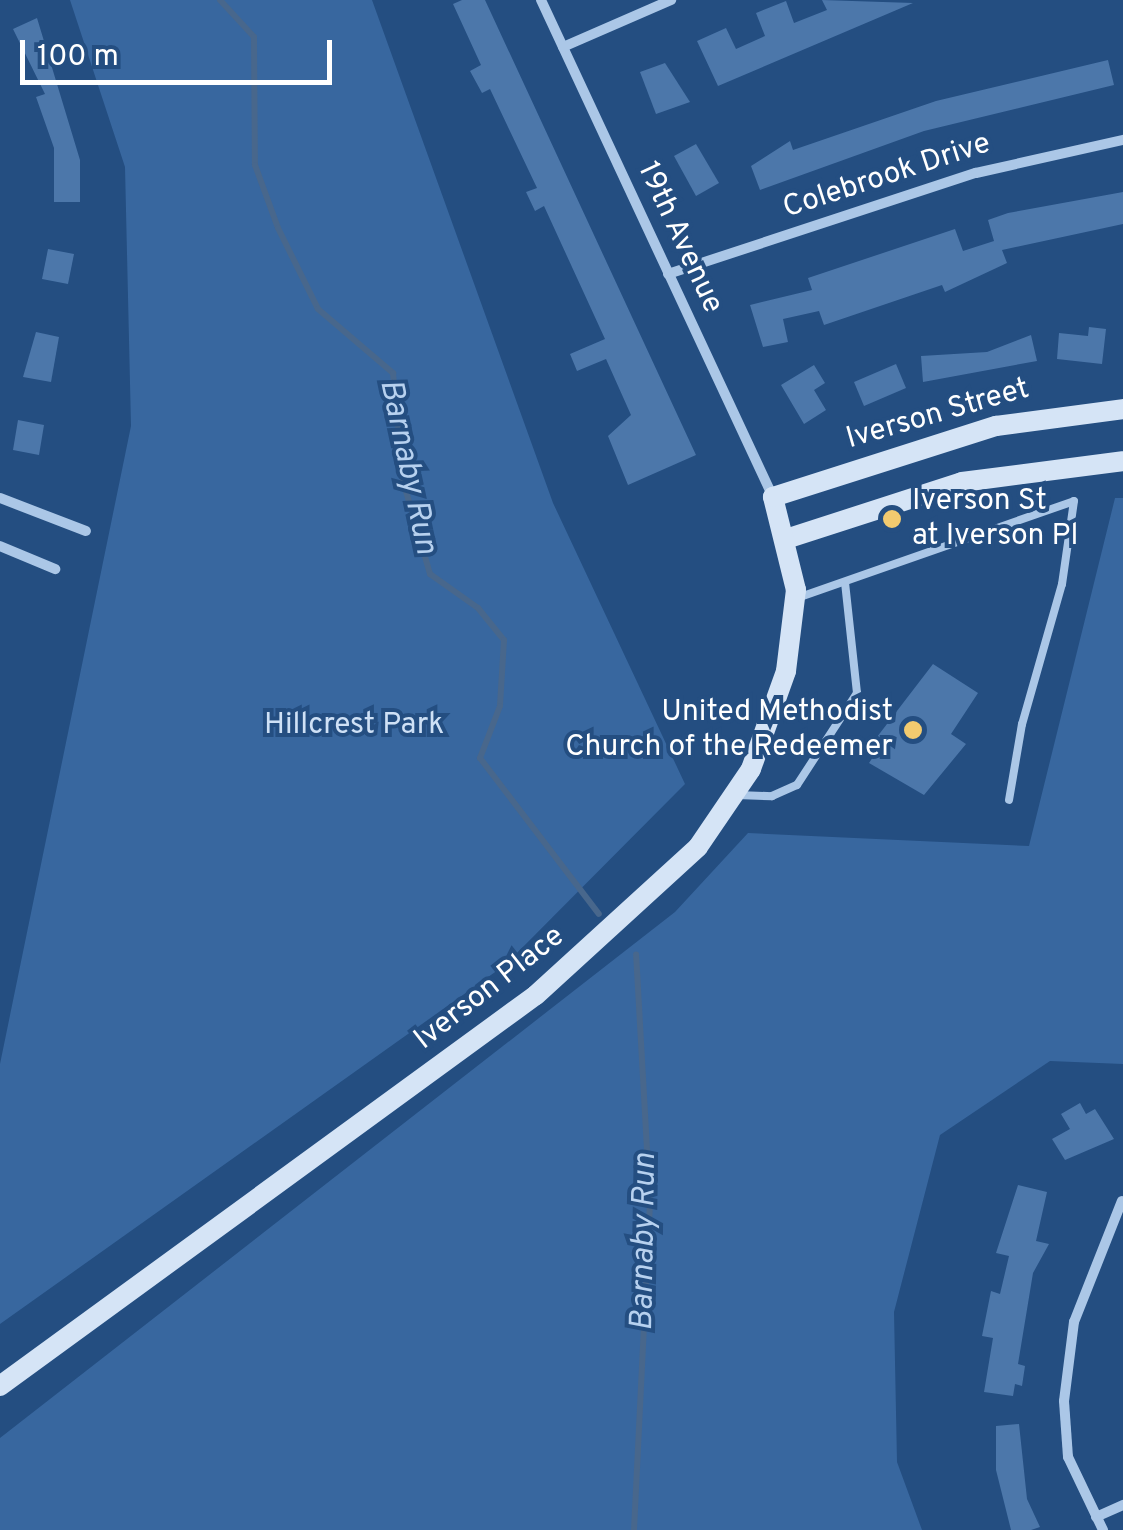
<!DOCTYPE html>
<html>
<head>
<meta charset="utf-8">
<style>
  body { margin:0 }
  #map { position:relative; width:1123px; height:1530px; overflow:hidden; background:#244e81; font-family:Overpass,sans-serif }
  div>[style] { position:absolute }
  .green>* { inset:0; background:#38679f }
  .stream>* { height:6px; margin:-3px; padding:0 3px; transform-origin:3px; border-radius:3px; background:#48678c }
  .building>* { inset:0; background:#4c77aa }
  .lane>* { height:8px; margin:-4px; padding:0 4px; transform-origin:4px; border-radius:4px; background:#abc7e7 }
  .street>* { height:10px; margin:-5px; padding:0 5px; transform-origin:5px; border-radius:5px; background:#abc7e7 }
  .secondary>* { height:20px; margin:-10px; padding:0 10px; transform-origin:10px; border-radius:10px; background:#d5e4f6 }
  .dots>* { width:28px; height:28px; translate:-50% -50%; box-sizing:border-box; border:5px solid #244e81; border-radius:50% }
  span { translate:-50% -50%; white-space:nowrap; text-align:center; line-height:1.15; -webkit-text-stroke:8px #244e81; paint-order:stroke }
  .street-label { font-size:30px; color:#fff }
  .poi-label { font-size:30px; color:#fff }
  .left { translate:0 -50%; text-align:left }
  .right { translate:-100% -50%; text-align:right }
  .park-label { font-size:30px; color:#cfe1f6 }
  .water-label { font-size:32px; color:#b7d1ef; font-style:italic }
  .scale { position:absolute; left:20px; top:40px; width:312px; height:45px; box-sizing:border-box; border:5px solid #fff; border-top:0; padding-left:12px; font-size:30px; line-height:35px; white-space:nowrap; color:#fff; -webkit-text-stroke:8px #244e81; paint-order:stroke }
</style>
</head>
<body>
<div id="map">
  <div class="green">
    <div style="clip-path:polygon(70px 0,372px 0,553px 503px,685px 784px,505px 965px,0 1324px,0 1064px,131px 426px,125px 167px)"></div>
    <div style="clip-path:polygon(1115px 498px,1123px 498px,1123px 1064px,1050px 1061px,940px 1135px,894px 1312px,897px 1462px,922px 1530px,0 1530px,0 1438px,675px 912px,748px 833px,1029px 846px)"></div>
  </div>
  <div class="stream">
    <div style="left:220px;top:0;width:50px;rotate:47.4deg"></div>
    <div style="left:254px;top:37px;width:128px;rotate:89.6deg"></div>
    <div style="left:255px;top:165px;width:67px;rotate:69.9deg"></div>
    <div style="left:278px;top:228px;width:90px;rotate:63.7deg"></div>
    <div style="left:318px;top:309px;width:99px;rotate:40.5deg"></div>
    <div style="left:393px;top:373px;width:108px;rotate:84.7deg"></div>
    <div style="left:403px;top:481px;width:97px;rotate:73.8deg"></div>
    <div style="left:430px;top:574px;width:59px;rotate:35.3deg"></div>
    <div style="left:478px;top:608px;width:41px;rotate:50.9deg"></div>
    <div style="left:504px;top:640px;width:66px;rotate:93.5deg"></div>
    <div style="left:500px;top:706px;width:56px;rotate:111deg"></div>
    <div style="left:480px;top:758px;width:196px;rotate:52.7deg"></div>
    <div style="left:634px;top:1530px;width:327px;rotate:-87.2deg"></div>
    <div style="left:650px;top:1203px;width:249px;rotate:-93.2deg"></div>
  </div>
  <div class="building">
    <div style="clip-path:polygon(462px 0,485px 0,696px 455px,628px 485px,608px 436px,631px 415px,606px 359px,577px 371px,570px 354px,605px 339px,544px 206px,535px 211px,526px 192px,537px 188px,490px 89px,482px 93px,470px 71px,481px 65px,453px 4px)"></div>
    <div style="clip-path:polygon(822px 0,913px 3px,718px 86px,697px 41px,726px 28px,736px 49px,765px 36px,756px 13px,786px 1px,794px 23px,827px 10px)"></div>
    <div style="clip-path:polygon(37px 18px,80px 160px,80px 202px,54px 202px,54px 148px,36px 97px,45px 94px,13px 29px)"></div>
    <div style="clip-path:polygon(1108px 60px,1114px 85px,924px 131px,760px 190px,751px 166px,790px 141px,793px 150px,936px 101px)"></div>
    <div style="clip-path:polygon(665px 63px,690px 102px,656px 114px,640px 72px)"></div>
    <div style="clip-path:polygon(696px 144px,719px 183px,696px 196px,674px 156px)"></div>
    <div style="clip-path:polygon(1123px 192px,1123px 224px,1002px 250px,1007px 263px,945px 292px,942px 285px,824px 325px,819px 311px,783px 319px,788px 342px,763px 347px,750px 305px,812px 290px,808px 278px,955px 229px,963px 251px,994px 241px,988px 220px,1008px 213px)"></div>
    <div style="clip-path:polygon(48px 249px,74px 254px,68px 284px,42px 279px)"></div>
    <div style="clip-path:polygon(1089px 327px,1106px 329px,1102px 364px,1057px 359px,1059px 333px,1088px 336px)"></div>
    <div style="clip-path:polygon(36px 332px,59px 337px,51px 382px,23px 377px)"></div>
    <div style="clip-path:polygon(1031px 335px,1037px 361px,923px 382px,921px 356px,987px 352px)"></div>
    <div style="clip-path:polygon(896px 364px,906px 388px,864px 406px,854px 382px)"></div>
    <div style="clip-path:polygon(814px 365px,825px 383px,814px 390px,826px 410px,804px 424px,781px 385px)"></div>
    <div style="clip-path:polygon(18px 420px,44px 425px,39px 455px,13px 450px)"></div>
    <div style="clip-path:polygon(933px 664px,978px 693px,951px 734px,966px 744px,924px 795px,869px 763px,883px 742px,877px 737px)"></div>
    <div style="clip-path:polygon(1080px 1103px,1086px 1114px,1095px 1109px,1114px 1139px,1065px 1160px,1052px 1139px,1070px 1129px,1061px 1114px)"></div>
    <div style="clip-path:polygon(1018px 1185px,1047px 1192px,1036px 1241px,1049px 1244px,1033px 1273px,1018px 1364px,1025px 1366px,1022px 1386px,1015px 1384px,1013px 1396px,984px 1392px,993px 1338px,982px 1336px,991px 1291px,1000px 1294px,1009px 1256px,996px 1253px)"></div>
    <div style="clip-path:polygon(1019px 1424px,1027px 1499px,1040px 1527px,1031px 1530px,1011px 1530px,996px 1470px,996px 1426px)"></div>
  </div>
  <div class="lane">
    <div style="left:800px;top:597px;width:290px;rotate:-19.3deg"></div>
    <div style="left:1074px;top:501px;width:84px;rotate:98.2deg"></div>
    <div style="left:1062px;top:584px;width:146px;rotate:105.9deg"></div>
    <div style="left:1022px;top:724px;width:77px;rotate:99.7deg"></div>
    <div style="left:737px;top:795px;width:35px;rotate:2deg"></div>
    <div style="left:772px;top:796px;width:27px;rotate:-24deg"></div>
    <div style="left:797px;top:785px;width:110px;rotate:-56.9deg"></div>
    <div style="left:857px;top:693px;width:111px;rotate:-96.2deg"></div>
  </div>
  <div class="street">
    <div style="left:541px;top:0;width:548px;rotate:64.98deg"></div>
    <div style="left:563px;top:47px;width:118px;rotate:-23.5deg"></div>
    <div style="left:668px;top:274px;width:324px;rotate:-18.2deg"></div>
    <div style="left:976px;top:173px;width:151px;rotate:-12.7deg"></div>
    <div style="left:0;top:498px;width:92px;rotate:21deg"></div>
    <div style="left:0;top:546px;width:60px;rotate:22.7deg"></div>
    <div style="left:1096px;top:1517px;width:30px;rotate:-24deg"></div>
    <div style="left:1103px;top:1530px;width:81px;rotate:-115.6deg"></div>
    <div style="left:1068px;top:1457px;width:56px;rotate:-94.1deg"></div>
    <div style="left:1064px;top:1401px;width:80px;rotate:-82.8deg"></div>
    <div style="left:1074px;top:1322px;width:130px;rotate:-68.4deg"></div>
  </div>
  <div class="secondary">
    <div style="left:789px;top:538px;width:182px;rotate:-17.9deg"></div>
    <div style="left:962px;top:482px;width:162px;rotate:-7.4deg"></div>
    <div style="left:0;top:1386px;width:663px;rotate:-36.11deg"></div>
    <div style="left:536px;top:995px;width:219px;rotate:-42.4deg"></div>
    <div style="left:698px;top:847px;width:94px;rotate:-55.8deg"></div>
    <div style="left:751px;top:769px;width:104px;rotate:-70.3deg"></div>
    <div style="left:786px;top:671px;width:82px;rotate:-83deg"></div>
    <div style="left:796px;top:590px;width:96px;rotate:-103.9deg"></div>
    <div style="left:773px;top:497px;width:234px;rotate:-17.7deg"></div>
    <div style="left:996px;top:426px;width:128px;rotate:-7.6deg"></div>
  </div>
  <div class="dots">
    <div style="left:892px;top:519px;background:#f2ca6f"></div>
    <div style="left:913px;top:730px;background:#f2ca6f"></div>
  </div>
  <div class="street-label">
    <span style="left:887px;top:177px;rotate:-18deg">Colebrook Drive</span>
    <span style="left:679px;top:238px;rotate:65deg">19th Avenue</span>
    <span style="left:938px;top:415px;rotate:-16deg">Iverson Street</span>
    <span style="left:490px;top:989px;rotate:-38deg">Iverson Place</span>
  </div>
  <div class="poi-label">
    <span class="left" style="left:912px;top:519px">Iverson St<br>at Iverson Pl</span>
    <span class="right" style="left:893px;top:730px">United Methodist<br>Church of the Redeemer</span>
  </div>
  <div class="park-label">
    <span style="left:354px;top:726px">Hillcrest Park</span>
  </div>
  <div class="water-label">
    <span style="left:407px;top:467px;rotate:78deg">Barnaby Run</span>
    <span style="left:645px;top:1242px;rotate:-89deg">Barnaby Run</span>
  </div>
  <div class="scale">100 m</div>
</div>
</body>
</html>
